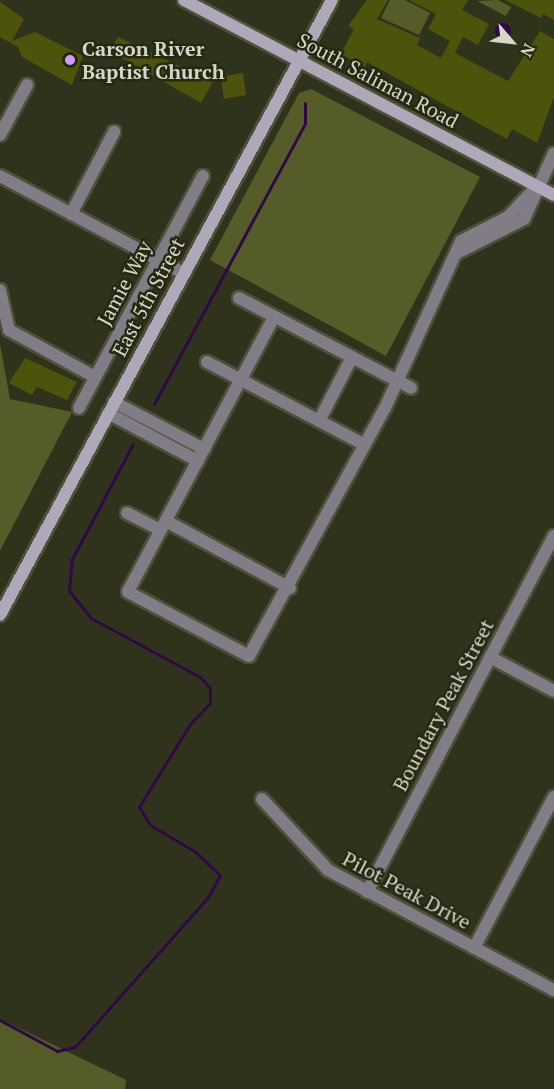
<!DOCTYPE html>
<html>
<head>
<meta charset="utf-8">
<style>
  body { margin:0 }
  #map { position:relative; width:554px; height:1089px; overflow:hidden; background:#30331c; font-family:"PT Serif",serif }
  div>[style] { position:absolute }
  .green>* { inset:0; background:#565c27 }
  .water>* { inset:0; background:#300849 }
  .round { border-radius:50% }
  .stream>* { height:3px; margin:-1.5px; padding:0 1.5px; transform-origin:1.5px; border-radius:1.5px; background:#300849 }
  .building>* { inset:0; background:#4d530a }
  .roads { filter:drop-shadow(2px 0 #4e503b) drop-shadow(-2px 0 #4e503b) drop-shadow(0 2px #4e503b) drop-shadow(0 -2px #4e503b) }
  .street>* { height:12px; margin:-6px; padding:0 6px; transform-origin:6px; border-radius:6px; background:#827c87 }
  .secondary>* { height:12px; margin:-6px; padding:0 6px; transform-origin:6px; border-radius:6px; background:#b0a7b8 }
  .dots>* { width:16px; height:16px; translate:-50% -50%; box-sizing:border-box; border:3px solid #262912; border-radius:50% }
  span { translate:-50% -50%; white-space:nowrap; text-align:center; line-height:1.15; -webkit-text-stroke:5px #262912; paint-order:stroke }
  .poi-label { font-size:20px; color:#d4d6c8; font-weight:700 }
  .left { translate:0 -50%; text-align:left }
  .street-label { font-size:20px; color:#d4d6c8 }
  .north { position:absolute; left:482px; top:12px; width:60px; height:60px; -webkit-text-stroke:4px #262912; paint-order:stroke; rotate:118deg; font-size:16px; font-weight:700; line-height:24px; text-align:center; color:#d4d6c8 }
  .north::after { content:''; display:block; margin:auto; width:21px; height:27px; background:#d4d6c8; clip-path:polygon(50% 0,100% 100%,50% 72%,0 100%) }
</style>
</head>
<body>
<div id="map">
  <div class="green">
    <div style="clip-path:polygon(390px 0,405px 0,430px 13px,419px 35px,381px 18px)"></div>
    <div style="clip-path:polygon(498px 0,511px 7px,506px 16px,477px 1px)"></div>
    <div style="clip-path:polygon(311px 89px,480px 177px,386px 356px,210px 260px,299px 93px)"></div>
    <div style="clip-path:polygon(0 344px,10px 399px,72px 412px,0 551px)"></div>
    <div style="clip-path:polygon(0 1019px,126px 1080px,125px 1089px,0 1089px)"></div>
  </div>
  <div class="water">
    <div class="round" style="left:495px;top:23px;width:16px;height:16px"></div>
  </div>
  <div class="stream">
    <div style="left:154px;top:404px;width:319px;rotate:-61.7deg"></div>
    <div style="left:305px;top:123px;width:20px;rotate:-90deg"></div>
    <div style="left:0;top:1020px;width:65px;rotate:28.5deg"></div>
    <div style="left:57px;top:1051px;width:18px;rotate:-13deg"></div>
    <div style="left:75px;top:1047px;width:200px;rotate:-48.4deg"></div>
    <div style="left:208px;top:897px;width:25px;rotate:-61deg"></div>
    <div style="left:220px;top:875px;width:35px;rotate:-137deg"></div>
    <div style="left:194px;top:851px;width:51px;rotate:-149.4deg"></div>
    <div style="left:150px;top:825px;width:21px;rotate:-121deg"></div>
    <div style="left:139px;top:807px;width:97px;rotate:-58.4deg"></div>
    <div style="left:190px;top:724px;width:29px;rotate:-46deg"></div>
    <div style="left:210px;top:703px;width:15px;rotate:-90deg"></div>
    <div style="left:210px;top:688px;width:15px;rotate:-132deg"></div>
    <div style="left:200px;top:677px;width:124px;rotate:-151.6deg"></div>
    <div style="left:91px;top:618px;width:35px;rotate:-129deg"></div>
    <div style="left:69px;top:591px;width:32px;rotate:-85deg"></div>
    <div style="left:72px;top:559px;width:130px;rotate:-62.1deg"></div>
  </div>
  <div class="building">
    <div style="clip-path:polygon(367px 0,388px 0,377px 19px,420px 38px,417px 45px,441px 58px,450px 41px,428px 29px,436px 14px,409px 0,468px 0,462px 10px,489px 24px,478px 45px,463px 37px,455px 53px,508px 81px,540px 31px,554px 39px,554px 97px,537px 143px,512px 129px,507px 139px,367px 62px,365px 67px,341px 54px,354px 29px,348px 26px)"></div>
    <div style="clip-path:polygon(505px 0,554px 0,554px 20px,543px 14px,541px 18px)"></div>
    <div style="clip-path:polygon(0 2px,24px 19px,12px 41px,35px 32px,83px 56px,72px 85px,22px 57px,18px 47px,0 37px)"></div>
    <div style="clip-path:polygon(118px 37px,213px 82px,201px 103px,110px 51px)"></div>
    <div style="clip-path:polygon(243px 73px,246px 95px,224px 99px,221px 77px)"></div>
    <div style="clip-path:polygon(25px 358px,77px 382px,67px 400px,37px 387px,32px 395px,9px 383px)"></div>
  </div>
  <div class="roads">
    <div class="street">
      <div style="left:0;top:135px;width:57px;rotate:-61.6deg"></div>
      <div style="left:0;top:176px;width:207px;rotate:27.9deg"></div>
      <div style="left:71px;top:214px;width:93px;rotate:-62.3deg"></div>
      <div style="left:459px;top:252px;width:73px;rotate:-26.9deg"></div>
      <div style="left:524px;top:219px;width:72px;rotate:-65.6deg"></div>
      <div style="left:0;top:290px;width:41px;rotate:77.3deg"></div>
      <div style="left:9px;top:330px;width:98px;rotate:28.7deg"></div>
      <div style="left:239px;top:298px;width:194px;rotate:27.6deg"></div>
      <div style="left:274px;top:317px;width:311px;rotate:118deg"></div>
      <div style="left:128px;top:592px;width:137px;rotate:27.9deg"></div>
      <div style="left:249px;top:656px;width:283px;rotate:-61.3deg"></div>
      <div style="left:385px;top:408px;width:183px;rotate:-65.5deg"></div>
      <div style="left:461px;top:241px;width:53px;rotate:-27.1deg"></div>
      <div style="left:508px;top:217px;width:42px;rotate:-46.9deg"></div>
      <div style="left:207px;top:362px;width:178px;rotate:27.7deg"></div>
      <div style="left:114px;top:402px;width:102px;rotate:27.6deg"></div>
      <div style="left:79px;top:408px;width:263px;rotate:-61.9deg"></div>
      <div style="left:108px;top:413px;width:102px;rotate:28.1deg"></div>
      <div style="left:319px;top:421px;width:72px;rotate:-62.7deg"></div>
      <div style="left:127px;top:513px;width:38px;rotate:27deg"></div>
      <div style="left:166px;top:521px;width:141px;rotate:28.4deg"></div>
      <div style="left:490px;top:657px;width:72px;rotate:28deg"></div>
      <div style="left:262px;top:799px;width:97px;rotate:47.1deg"></div>
      <div style="left:328px;top:870px;width:256px;rotate:28deg"></div>
      <div style="left:367px;top:892px;width:402px;rotate:-62.3deg"></div>
      <div style="left:474px;top:948px;width:171px;rotate:-62.1deg"></div>
    </div>
    <div class="secondary">
      <div style="left:184px;top:0;width:418px;rotate:27.8deg"></div>
      <div style="left:0;top:615px;width:699px;rotate:-61.64deg"></div>
    </div>
  </div>
  <div class="dots">
    <div style="left:70px;top:60px;background:#d09dfe"></div>
  </div>
  <div class="poi-label">
    <span class="left" style="left:82px;top:60px">Carson River<br>Baptist Church</span>
  </div>
  <div class="street-label">
    <span style="left:378px;top:80px;rotate:28deg">South Saliman Road</span>
    <span style="left:124px;top:283px;rotate:-62deg">Jamie Way</span>
    <span style="left:148px;top:297px;rotate:-62deg">East 5th Street</span>
    <span style="left:443px;top:705px;rotate:-62deg">Boundary Peak Street</span>
    <span style="left:407px;top:890px;rotate:28deg">Pilot Peak Drive</span>
  </div>
  <div class="north">N</div>
</div>
</body>
</html>
